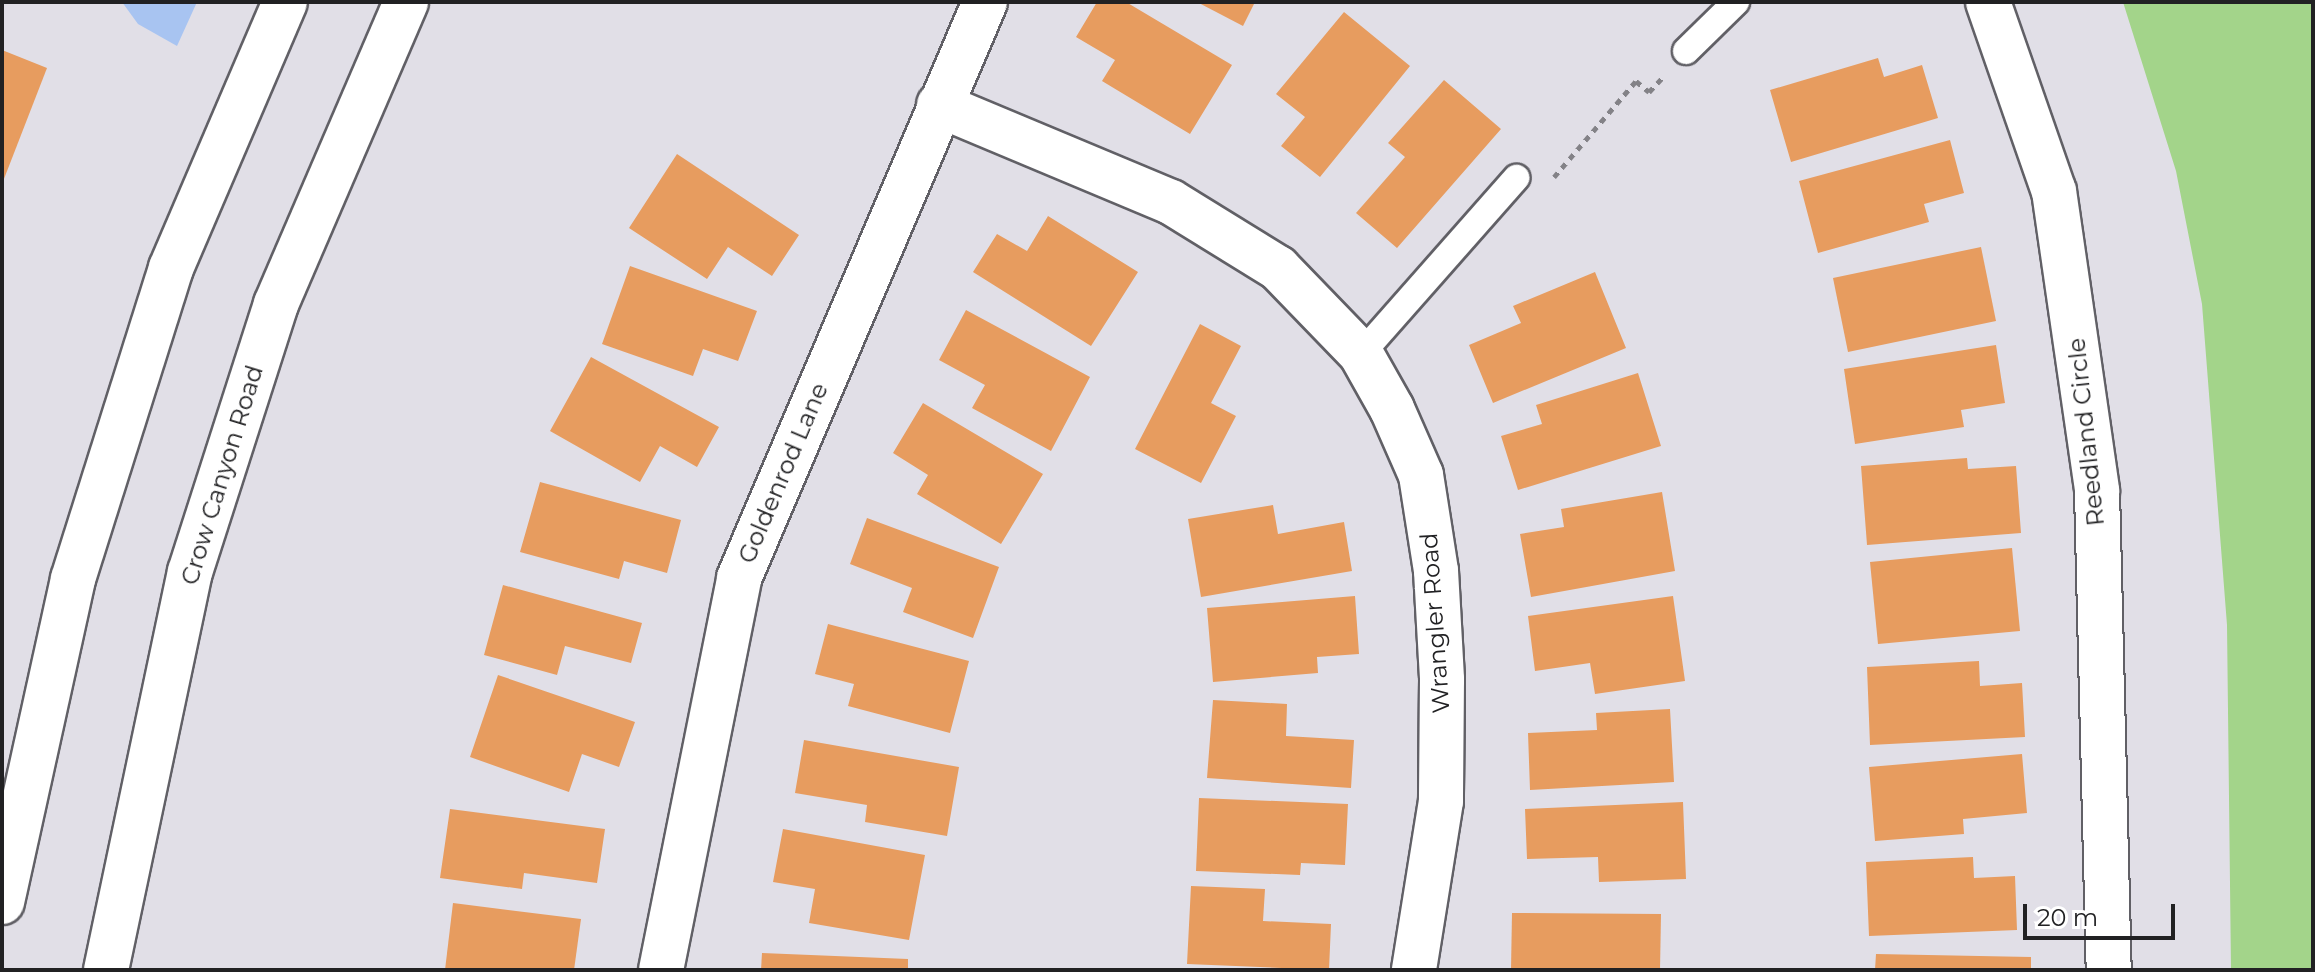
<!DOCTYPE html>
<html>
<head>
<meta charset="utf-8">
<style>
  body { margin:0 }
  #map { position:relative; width:2315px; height:972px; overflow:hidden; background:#e1dfe7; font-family:Montserrat,sans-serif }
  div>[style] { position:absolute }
  .green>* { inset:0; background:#a3d48a }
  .water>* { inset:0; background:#a8c4f1 }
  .building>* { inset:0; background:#e79c5f }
  .path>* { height:5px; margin-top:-2.5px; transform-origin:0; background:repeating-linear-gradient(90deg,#838287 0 6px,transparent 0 12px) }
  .roads { filter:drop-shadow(2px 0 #616066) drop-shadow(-2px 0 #616066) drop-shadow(0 2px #616066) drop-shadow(0 -2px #616066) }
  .lane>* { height:26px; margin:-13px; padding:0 13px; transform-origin:13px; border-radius:13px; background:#fff }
  .street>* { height:44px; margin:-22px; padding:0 22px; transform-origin:22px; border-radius:22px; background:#fff }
  .secondary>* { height:44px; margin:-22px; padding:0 22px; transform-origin:22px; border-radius:22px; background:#fff }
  span { translate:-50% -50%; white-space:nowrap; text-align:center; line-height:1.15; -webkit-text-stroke:8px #fff; paint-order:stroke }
  .street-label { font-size:24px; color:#212123 }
  .frame { position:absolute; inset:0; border:4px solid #212123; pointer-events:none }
  .scale { position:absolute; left:2023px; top:904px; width:152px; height:36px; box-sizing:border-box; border:4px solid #212123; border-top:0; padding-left:10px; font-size:24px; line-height:28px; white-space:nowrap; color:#212123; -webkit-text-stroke:6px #fff; paint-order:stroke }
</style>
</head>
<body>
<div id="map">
  <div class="green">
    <div style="clip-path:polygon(2123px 2px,2313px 2px,2313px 970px,2231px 970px,2227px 625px,2202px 304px,2176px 171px)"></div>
  </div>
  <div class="water">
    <div style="clip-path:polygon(122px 2px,197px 2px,177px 46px,138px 24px)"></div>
  </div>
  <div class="building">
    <div style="clip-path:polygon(1097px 2px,1126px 2px,1232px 65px,1190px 134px,1102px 81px,1115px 60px,1076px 37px)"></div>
    <div style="clip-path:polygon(1197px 2px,1255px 2px,1243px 26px)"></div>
    <div style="clip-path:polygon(1344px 12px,1410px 66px,1320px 177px,1281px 146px,1305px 117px,1276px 94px)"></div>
    <div style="clip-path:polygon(2px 50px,47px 68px,2px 184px)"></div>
    <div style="clip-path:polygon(1878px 58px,1884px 77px,1922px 65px,1938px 118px,1791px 162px,1770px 90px)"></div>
    <div style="clip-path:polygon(1444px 80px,1501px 129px,1397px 248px,1356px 213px,1405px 157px,1388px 143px)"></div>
    <div style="clip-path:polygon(1950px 140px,1964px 193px,1924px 204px,1929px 222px,1818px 253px,1799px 181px)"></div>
    <div style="clip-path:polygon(677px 154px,799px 235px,772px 276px,728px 247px,707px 279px,629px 228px)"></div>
    <div style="clip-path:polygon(1048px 216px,1138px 272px,1091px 346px,973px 272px,997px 234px,1027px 251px)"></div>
    <div style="clip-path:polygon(1981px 247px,1996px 321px,1848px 352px,1833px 278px)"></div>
    <div style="clip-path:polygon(630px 266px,757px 311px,738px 361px,703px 349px,693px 376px,602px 344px)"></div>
    <div style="clip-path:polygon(1595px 272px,1626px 348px,1493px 403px,1469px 345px,1521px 323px,1513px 306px)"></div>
    <div style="clip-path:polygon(966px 310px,1090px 377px,1051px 451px,972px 408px,985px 385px,939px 360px)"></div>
    <div style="clip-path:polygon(1200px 324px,1241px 346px,1211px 403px,1236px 416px,1201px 483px,1135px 449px)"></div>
    <div style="clip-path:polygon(1996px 345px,2005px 403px,1961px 410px,1964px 427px,1855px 444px,1844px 369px)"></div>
    <div style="clip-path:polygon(591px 357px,719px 427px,697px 467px,660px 446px,640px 482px,550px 431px)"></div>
    <div style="clip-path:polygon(1638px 373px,1661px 446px,1518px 490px,1501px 436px,1542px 424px,1536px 405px)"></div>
    <div style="clip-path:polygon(923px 403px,1043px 474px,1001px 544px,917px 494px,928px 475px,893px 453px)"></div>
    <div style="clip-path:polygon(1967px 458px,1968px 469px,2016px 466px,2021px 533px,1867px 545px,1861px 466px)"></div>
    <div style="clip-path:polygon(540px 482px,681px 520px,667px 573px,624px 561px,619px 579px,520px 552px)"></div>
    <div style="clip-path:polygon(1662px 492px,1675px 571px,1531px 597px,1520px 534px,1564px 527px,1561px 509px)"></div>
    <div style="clip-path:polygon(1273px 505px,1278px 534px,1344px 522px,1352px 571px,1201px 597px,1188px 519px)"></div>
    <div style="clip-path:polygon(867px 518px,999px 567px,973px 638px,903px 612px,912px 588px,850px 564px)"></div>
    <div style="clip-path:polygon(2012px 548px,2020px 631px,1878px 644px,1870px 562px)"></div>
    <div style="clip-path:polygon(503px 585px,642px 623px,631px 663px,565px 646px,557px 675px,484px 655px)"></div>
    <div style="clip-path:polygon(1355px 596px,1359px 654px,1317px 657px,1318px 673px,1213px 682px,1207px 608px)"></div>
    <div style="clip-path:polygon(1673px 596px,1685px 681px,1595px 694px,1590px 663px,1535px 671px,1528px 616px)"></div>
    <div style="clip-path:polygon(828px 624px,969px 661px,950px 733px,848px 706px,854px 684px,815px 674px)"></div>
    <div style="clip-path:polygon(1979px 661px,1980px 686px,2022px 683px,2025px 737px,1870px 745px,1867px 667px)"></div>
    <div style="clip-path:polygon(498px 675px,635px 722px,619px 767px,582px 754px,569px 792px,470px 757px)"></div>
    <div style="clip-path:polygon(1213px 700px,1287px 704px,1286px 736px,1354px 740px,1351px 788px,1207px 778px)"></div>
    <div style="clip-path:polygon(1670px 709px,1674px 782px,1530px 790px,1528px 733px,1597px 730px,1596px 713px)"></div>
    <div style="clip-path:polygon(804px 740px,959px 767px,947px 836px,865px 822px,867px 805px,795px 793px)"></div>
    <div style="clip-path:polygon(2022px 754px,2027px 813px,1963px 819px,1964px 834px,1875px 841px,1869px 767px)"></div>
    <div style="clip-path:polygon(1199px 798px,1348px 804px,1345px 865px,1301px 863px,1300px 875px,1196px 871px)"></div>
    <div style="clip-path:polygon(1683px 802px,1686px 879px,1599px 882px,1598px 857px,1527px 859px,1525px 809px)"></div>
    <div style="clip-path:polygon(450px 809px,605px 829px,597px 883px,524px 873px,522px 889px,440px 878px)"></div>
    <div style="clip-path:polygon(783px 829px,925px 855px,909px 940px,809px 923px,815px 889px,773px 882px)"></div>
    <div style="clip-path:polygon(1973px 857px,1974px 878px,2015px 876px,2017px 930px,1869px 936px,1866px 862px)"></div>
    <div style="clip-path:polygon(1191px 886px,1265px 889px,1263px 921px,1331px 924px,1329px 970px,1187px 964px)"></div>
    <div style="clip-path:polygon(453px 903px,581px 919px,574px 970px,445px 970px)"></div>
    <div style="clip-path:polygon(1512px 913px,1661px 914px,1660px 970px,1511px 970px)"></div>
    <div style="clip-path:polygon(762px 953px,908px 959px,908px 970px,761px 970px)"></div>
    <div style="clip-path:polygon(1876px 954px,2031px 957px,2031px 970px,1875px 970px)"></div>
  </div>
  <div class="path">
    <div style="left:1554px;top:177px;width:126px;rotate:-49.5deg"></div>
    <div style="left:1636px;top:81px;width:17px;rotate:40deg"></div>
    <div style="left:1649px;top:92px;width:19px;rotate:-47deg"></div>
  </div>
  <div class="roads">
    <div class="lane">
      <div style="left:1686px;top:51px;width:70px;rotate:-44.4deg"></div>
      <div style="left:1361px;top:354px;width:235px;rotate:-48.6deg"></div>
    </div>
    <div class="street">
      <div style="left:1988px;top:2px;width:200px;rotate:70.8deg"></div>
      <div style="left:2054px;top:191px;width:303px;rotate:81.8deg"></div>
      <div style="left:2097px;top:491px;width:479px;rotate:88.6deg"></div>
      <div style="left:939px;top:105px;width:251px;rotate:22.7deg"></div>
      <div style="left:1171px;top:202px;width:126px;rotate:31.7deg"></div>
      <div style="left:1278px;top:268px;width:120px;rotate:46deg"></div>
      <div style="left:1361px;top:354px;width:63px;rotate:60.6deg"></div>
      <div style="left:1392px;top:409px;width:72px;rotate:66.3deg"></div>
      <div style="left:1421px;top:475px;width:97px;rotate:81.1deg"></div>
      <div style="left:1436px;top:571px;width:109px;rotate:86.8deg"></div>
      <div style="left:1442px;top:680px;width:121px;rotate:90.5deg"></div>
      <div style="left:1441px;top:801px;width:171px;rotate:99.1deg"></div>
      <div style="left:661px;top:970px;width:400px;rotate:-78.7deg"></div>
      <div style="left:739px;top:578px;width:626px;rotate:-66.87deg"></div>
    </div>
    <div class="secondary">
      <div style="left:2px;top:902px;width:331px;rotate:-77.6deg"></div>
      <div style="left:73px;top:579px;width:326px;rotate:-72.5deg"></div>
      <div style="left:171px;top:268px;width:289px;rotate:-66.8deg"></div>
      <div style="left:106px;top:970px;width:407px;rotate:-78.1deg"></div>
      <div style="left:190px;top:572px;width:281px;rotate:-72.2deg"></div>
      <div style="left:276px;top:304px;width:329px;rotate:-66.7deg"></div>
    </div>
  </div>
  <div class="street-label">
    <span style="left:2086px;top:432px;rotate:-96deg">Reedland Circle</span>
    <span style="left:783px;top:473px;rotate:-67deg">Goldenrod Lane</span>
    <span style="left:222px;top:475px;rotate:-73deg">Crow Canyon Road</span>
    <span style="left:1435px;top:623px;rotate:-94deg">Wrangler Road</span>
  </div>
  <div class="frame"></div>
  <div class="scale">20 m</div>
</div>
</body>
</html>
